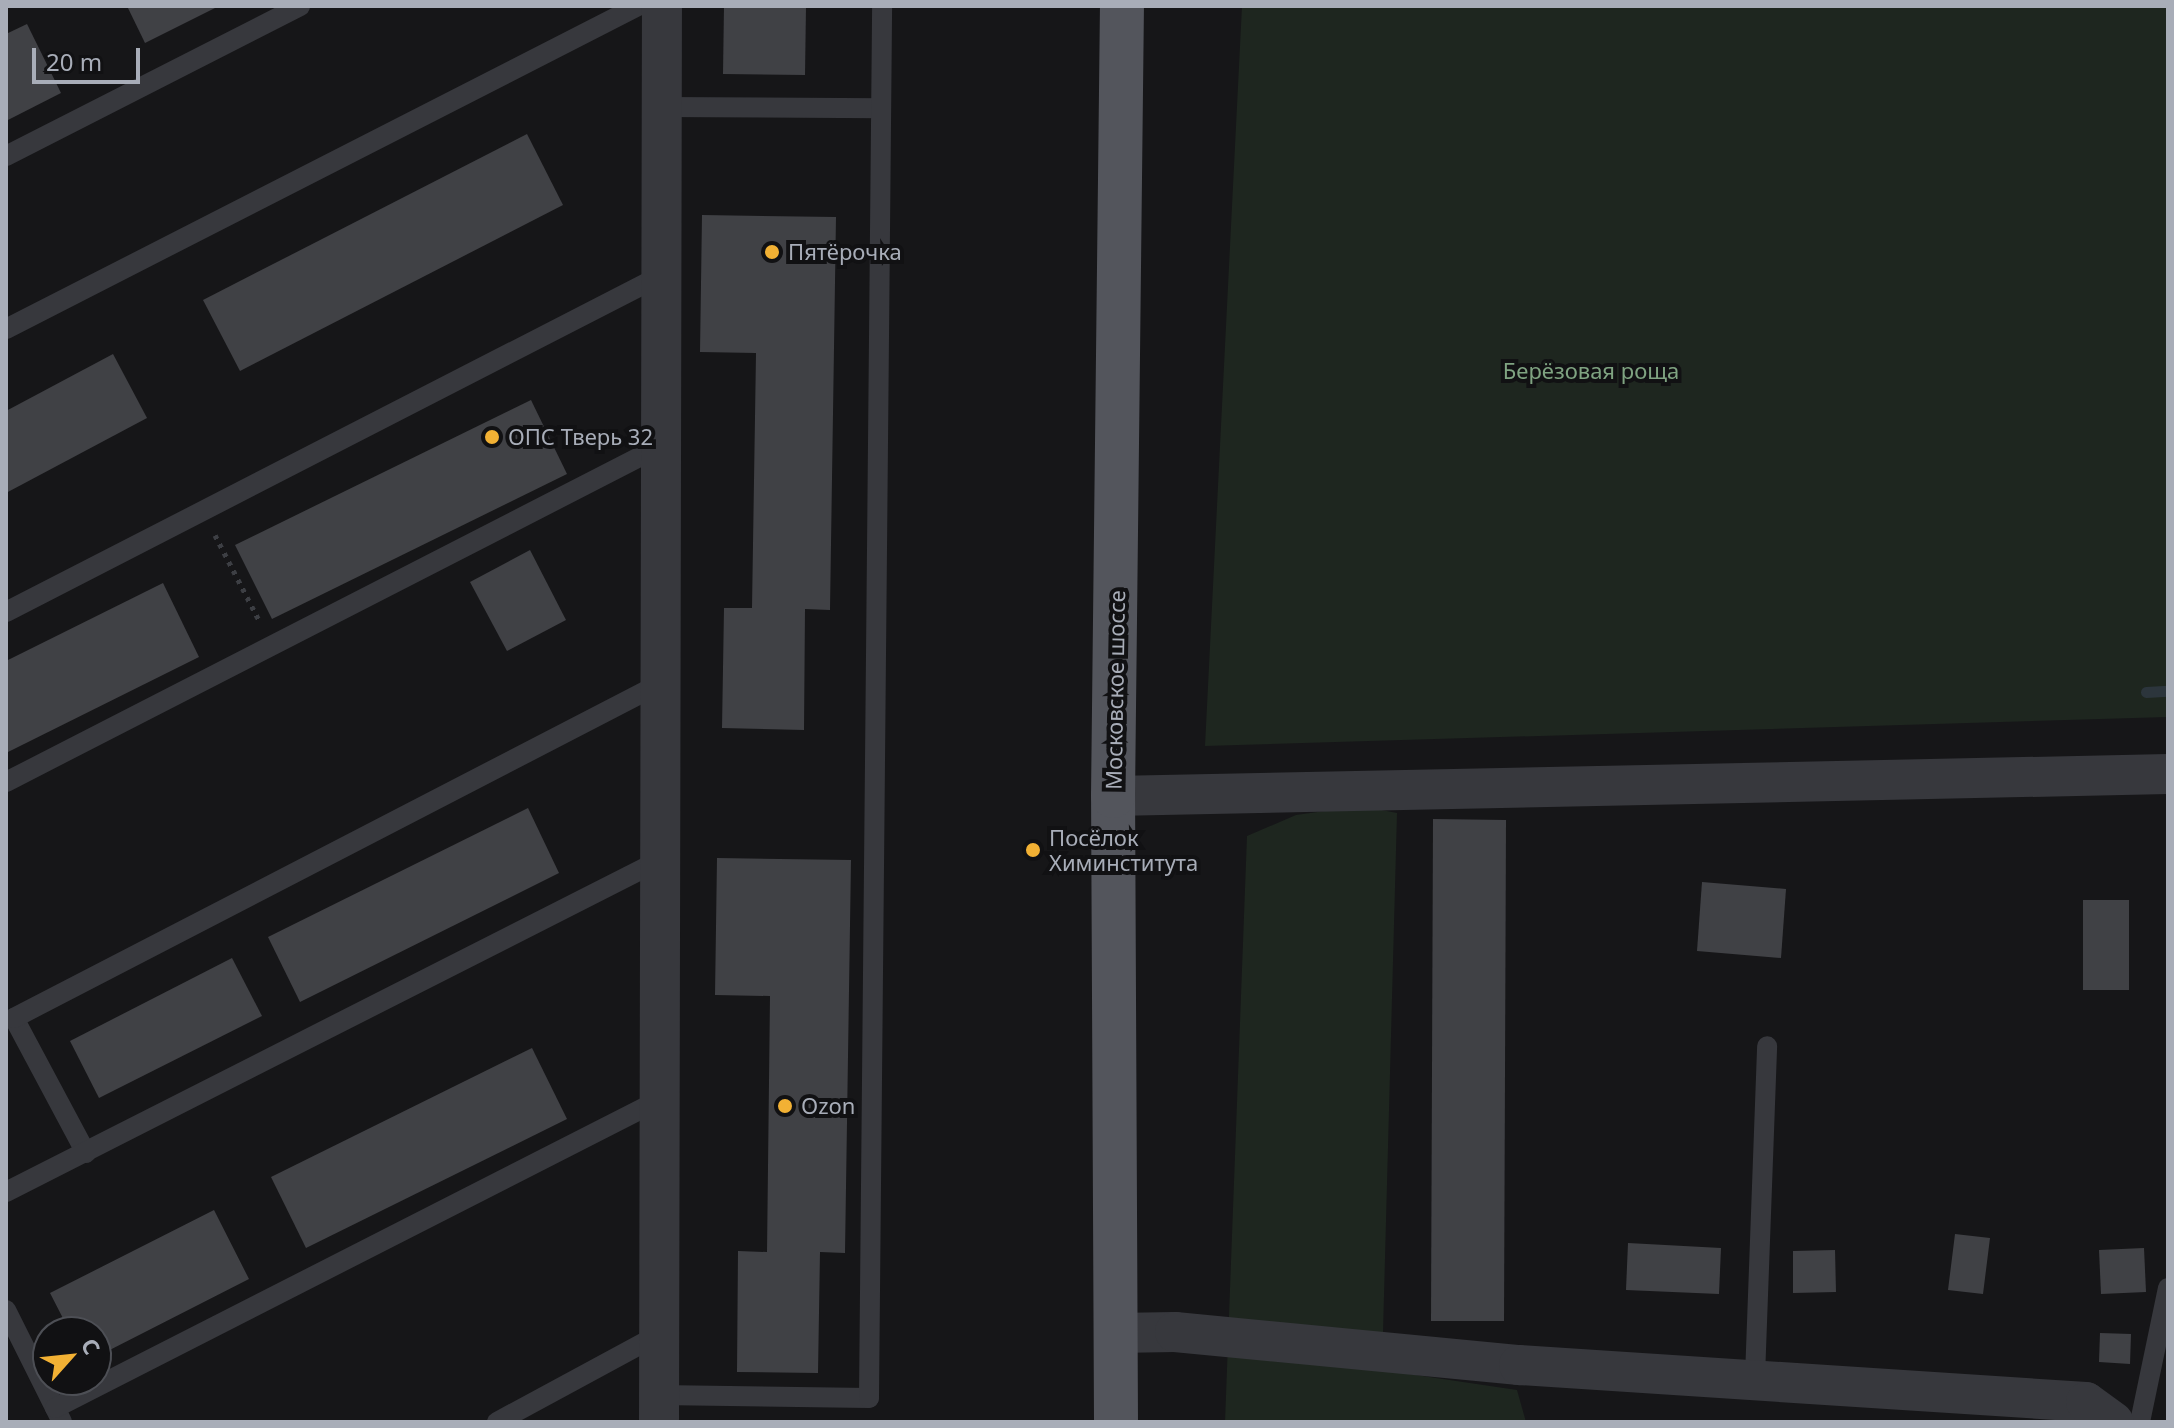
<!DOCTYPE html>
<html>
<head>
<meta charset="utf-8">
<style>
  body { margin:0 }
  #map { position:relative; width:2174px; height:1428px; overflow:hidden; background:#161618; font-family:"Noto Sans",sans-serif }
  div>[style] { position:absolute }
  .green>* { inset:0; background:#1e261f }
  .stream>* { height:11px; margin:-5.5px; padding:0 5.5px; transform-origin:5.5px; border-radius:5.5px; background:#2c353c }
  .building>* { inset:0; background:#404145 }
  .path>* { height:5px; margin-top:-2.5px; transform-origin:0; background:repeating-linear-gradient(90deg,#3d3f44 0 4px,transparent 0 10px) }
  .service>* { height:20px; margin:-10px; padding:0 10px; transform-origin:10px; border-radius:10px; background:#37383d }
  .minor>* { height:40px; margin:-20px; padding:0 20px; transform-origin:20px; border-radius:20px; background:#37383d }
  .primary>* { height:44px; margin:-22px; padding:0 22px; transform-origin:22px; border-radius:22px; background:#53555c }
  .dots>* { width:22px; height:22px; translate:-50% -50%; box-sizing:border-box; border:4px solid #111113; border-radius:50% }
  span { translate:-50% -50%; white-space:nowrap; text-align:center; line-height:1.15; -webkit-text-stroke:8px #111113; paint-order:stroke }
  .poi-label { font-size:22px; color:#a8adb8 }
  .left { translate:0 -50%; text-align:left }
  .park-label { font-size:22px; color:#7fa381 }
  .street-label { font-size:22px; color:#a8adb8 }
  .frame { position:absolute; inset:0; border:8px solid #a8adb8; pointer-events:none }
  .north { position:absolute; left:32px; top:1316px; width:80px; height:80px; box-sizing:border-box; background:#111113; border:2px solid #4d4f55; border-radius:50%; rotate:63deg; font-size:22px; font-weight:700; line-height:32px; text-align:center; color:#a8adb8 }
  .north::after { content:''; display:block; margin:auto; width:28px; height:36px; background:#f2b134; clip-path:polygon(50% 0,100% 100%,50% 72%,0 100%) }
  .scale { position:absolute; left:32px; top:48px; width:108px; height:36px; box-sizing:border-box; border:4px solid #a8adb8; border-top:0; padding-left:10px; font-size:24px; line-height:28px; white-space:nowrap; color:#a8adb8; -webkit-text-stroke:6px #111113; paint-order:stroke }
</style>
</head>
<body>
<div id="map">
  <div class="green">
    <div style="clip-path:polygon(1242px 6px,2168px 6px,2168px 717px,1205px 746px)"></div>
    <div style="clip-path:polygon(1361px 806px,1397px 813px,1382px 1370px,1517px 1390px,1526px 1422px,1225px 1422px,1247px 836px,1296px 815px)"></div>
  </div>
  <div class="stream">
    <div style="left:2146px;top:692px;width:22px;rotate:-3deg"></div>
  </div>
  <div class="building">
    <div style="clip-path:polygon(127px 6px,219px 6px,145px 43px)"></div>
    <div style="clip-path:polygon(724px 6px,806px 6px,805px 75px,723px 74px)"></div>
    <div style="clip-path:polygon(27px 24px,61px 93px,6px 121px,6px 34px)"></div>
    <div style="clip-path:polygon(527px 134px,563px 205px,240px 371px,203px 300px)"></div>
    <div style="clip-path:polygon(702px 215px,836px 217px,830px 610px,805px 609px,804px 730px,722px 728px,724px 608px,752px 608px,756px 353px,700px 352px)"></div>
    <div style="clip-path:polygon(113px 354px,147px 418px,6px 493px,6px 411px)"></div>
    <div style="clip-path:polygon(531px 400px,567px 474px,272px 619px,235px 545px)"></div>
    <div style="clip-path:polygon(530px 550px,566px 620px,507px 651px,470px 582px)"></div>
    <div style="clip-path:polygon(163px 583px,199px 657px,6px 753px,6px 661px)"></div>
    <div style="clip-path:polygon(528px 808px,559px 873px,300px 1002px,268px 937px)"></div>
    <div style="clip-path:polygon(1433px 819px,1506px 820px,1504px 1321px,1431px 1321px)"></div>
    <div style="clip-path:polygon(717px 858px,851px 860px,845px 1253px,820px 1252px,818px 1373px,737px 1372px,738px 1251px,767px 1252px,770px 996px,715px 995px)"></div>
    <div style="clip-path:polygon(1702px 882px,1786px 889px,1781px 958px,1697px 951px)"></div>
    <div style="clip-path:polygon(2083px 900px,2129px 900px,2129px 990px,2083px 990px)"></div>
    <div style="clip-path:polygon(232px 958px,262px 1016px,99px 1098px,70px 1041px)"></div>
    <div style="clip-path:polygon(532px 1048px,567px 1119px,306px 1248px,271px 1177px)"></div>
    <div style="clip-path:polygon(214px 1210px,249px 1279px,96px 1357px,96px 1332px,70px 1332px,50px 1293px)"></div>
    <div style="clip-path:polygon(1955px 1234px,1990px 1238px,1983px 1294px,1948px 1290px)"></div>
    <div style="clip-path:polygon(1628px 1243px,1721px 1248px,1719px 1294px,1626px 1290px)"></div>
    <div style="clip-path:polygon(2144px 1248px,2146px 1292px,2101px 1294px,2099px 1250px)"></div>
    <div style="clip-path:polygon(1835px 1250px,1836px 1292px,1793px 1293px,1793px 1251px)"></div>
    <div style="clip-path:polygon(2100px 1333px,2131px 1334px,2130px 1364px,2099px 1362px)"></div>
  </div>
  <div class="path">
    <div style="left:215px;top:535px;width:98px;rotate:62.7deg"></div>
  </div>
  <div class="service">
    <div style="left:662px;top:107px;width:219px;rotate:0.3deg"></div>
    <div style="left:6px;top:156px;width:330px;rotate:-27deg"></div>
    <div style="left:6px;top:329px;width:710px;rotate:-27.07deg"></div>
    <div style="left:6px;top:612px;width:735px;rotate:-27.19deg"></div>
    <div style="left:6px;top:782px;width:734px;rotate:-27.16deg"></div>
    <div style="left:86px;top:1153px;width:153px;rotate:-118.1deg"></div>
    <div style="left:14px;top:1018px;width:729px;rotate:-27.37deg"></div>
    <div style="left:6px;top:1192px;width:736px;rotate:-26.91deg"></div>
    <div style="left:6px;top:1310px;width:125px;rotate:63.4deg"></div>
    <div style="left:1755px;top:1377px;width:331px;rotate:-87.9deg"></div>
    <div style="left:659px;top:1395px;width:210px;rotate:0.8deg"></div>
    <div style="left:869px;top:1398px;width:1392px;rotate:-89.46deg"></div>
    <div style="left:55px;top:1408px;width:680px;rotate:-27.02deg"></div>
    <div style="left:497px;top:1422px;width:185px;rotate:-28.4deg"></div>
    <div style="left:2140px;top:1422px;width:137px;rotate:-78.2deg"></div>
  </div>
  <div class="minor">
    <div style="left:1113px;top:796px;width:1055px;rotate:-1.19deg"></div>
    <div style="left:1115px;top:1333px;width:60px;rotate:-1deg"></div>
    <div style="left:1175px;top:1332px;width:346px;rotate:5.5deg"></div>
    <div style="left:1519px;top:1365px;width:568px;rotate:3.73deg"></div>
    <div style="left:2086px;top:1402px;width:34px;rotate:36deg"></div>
    <div style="left:659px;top:1422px;width:1416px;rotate:-89.88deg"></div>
  </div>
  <div class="primary">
    <div style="left:1116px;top:1422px;width:626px;rotate:-90.27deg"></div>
    <div style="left:1113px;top:796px;width:790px;rotate:-89.35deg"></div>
  </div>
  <div class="dots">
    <div style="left:772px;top:252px;background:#f2b134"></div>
    <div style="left:492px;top:437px;background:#f2b134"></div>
    <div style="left:1033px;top:850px;background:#f2b134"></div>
    <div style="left:785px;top:1106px;background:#f2b134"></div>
  </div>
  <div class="poi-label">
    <span class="left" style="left:788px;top:252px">Пятёрочка</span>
    <span class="left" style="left:508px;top:437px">ОПС Тверь 32</span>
    <span class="left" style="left:1049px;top:850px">Посёлок<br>Химинститута</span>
    <span class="left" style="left:801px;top:1106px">Ozon</span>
  </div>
  <div class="park-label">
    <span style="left:1591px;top:371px">Берёзовая роща</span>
  </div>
  <div class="street-label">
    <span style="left:1115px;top:690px;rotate:-89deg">Московское шоссе</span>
  </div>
  <div class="frame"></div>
  <div class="north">С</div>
  <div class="scale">20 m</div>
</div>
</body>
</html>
